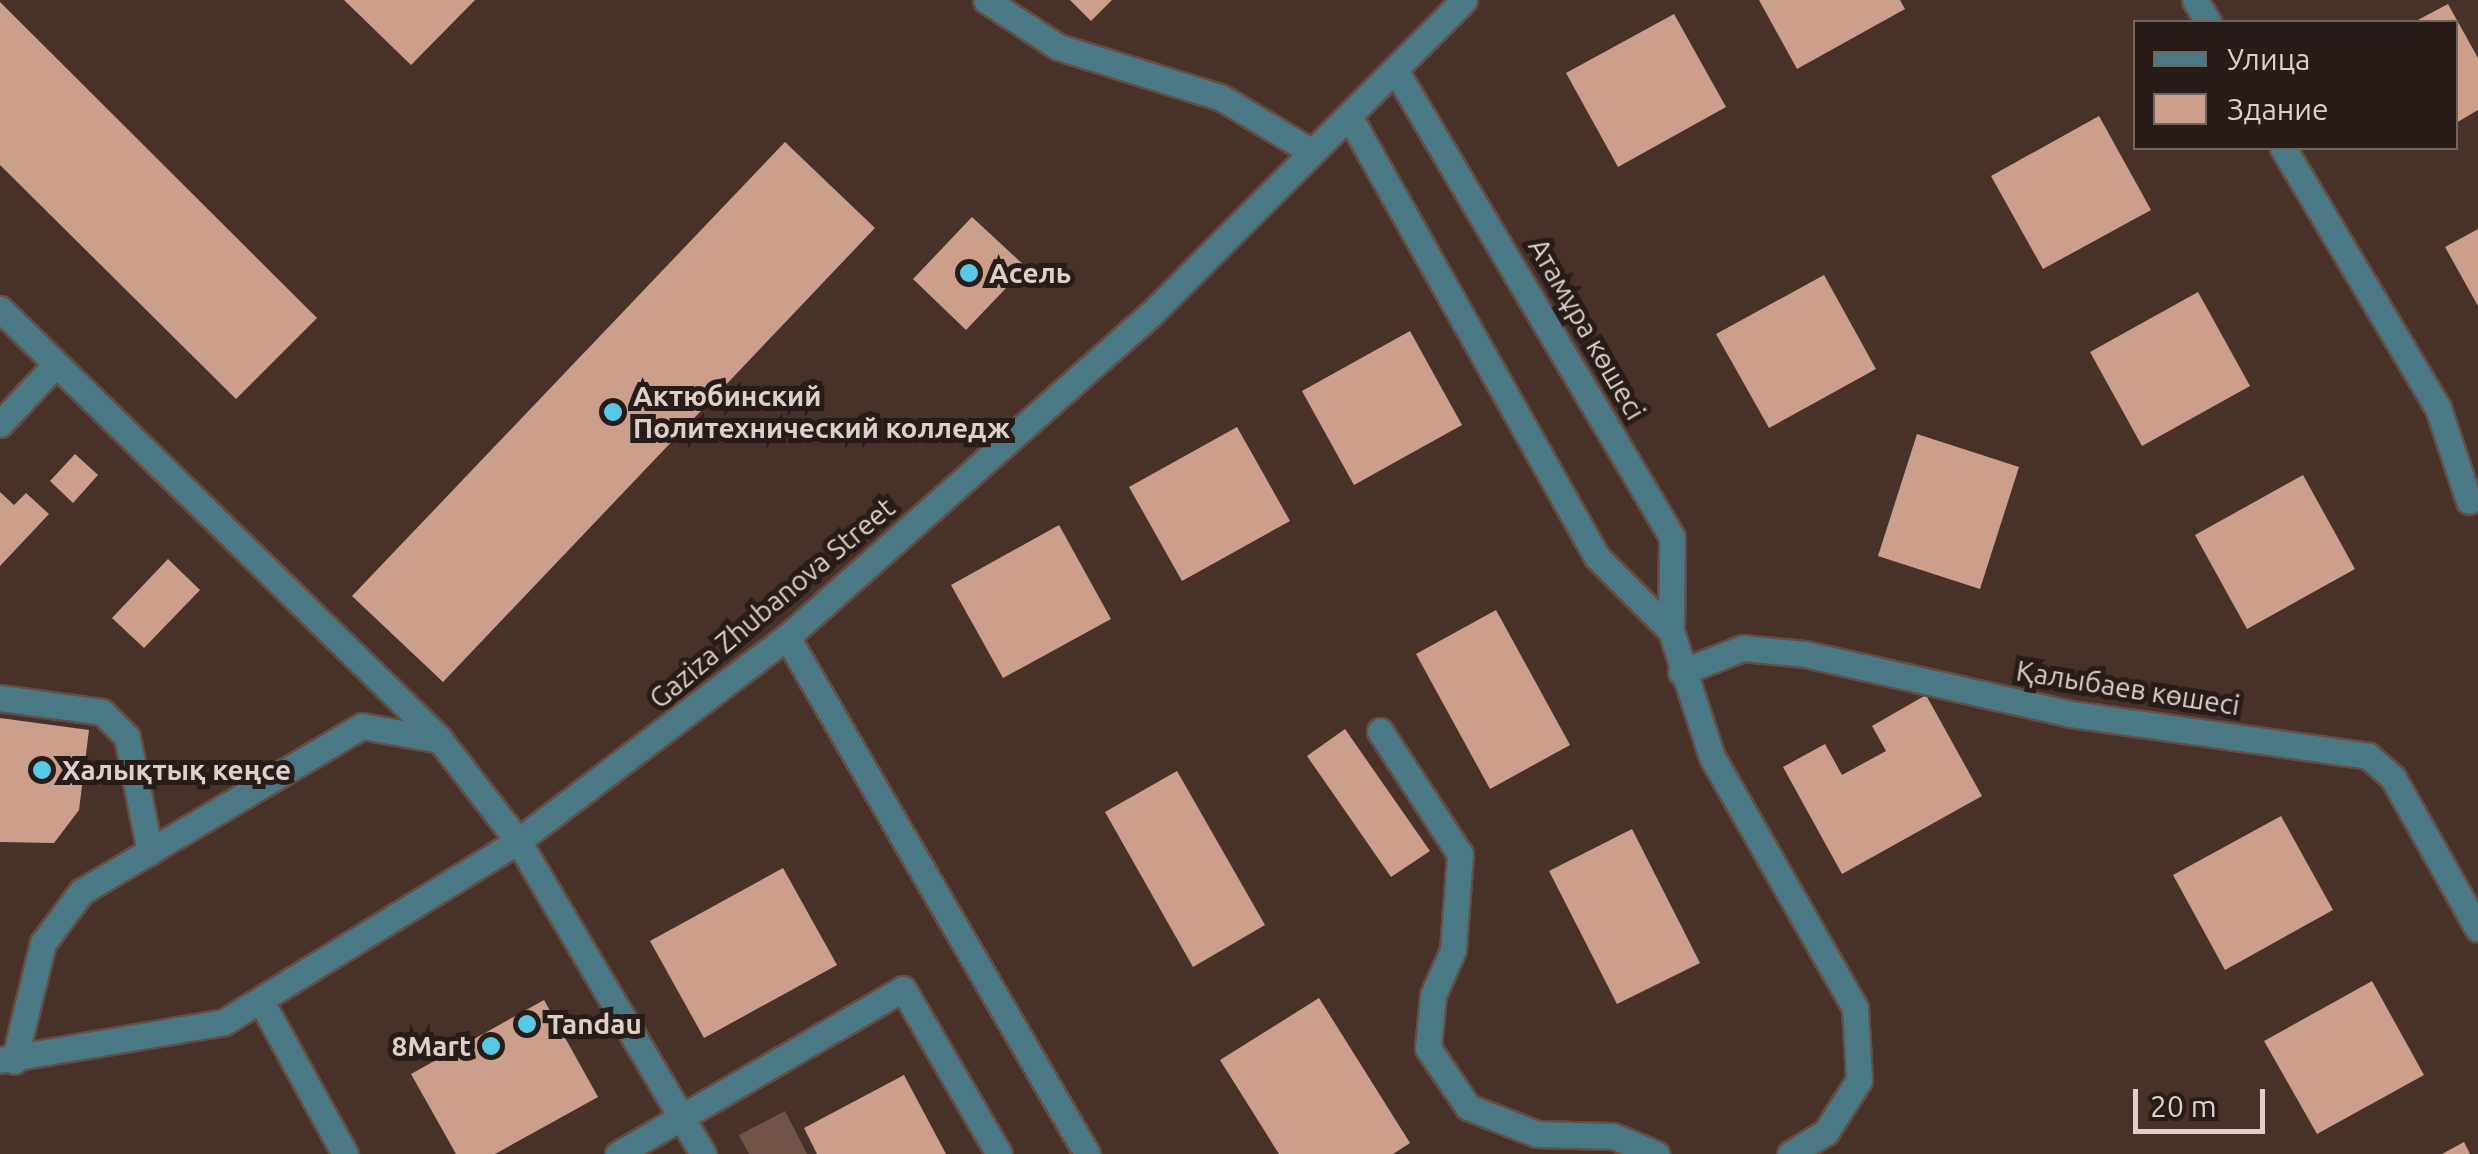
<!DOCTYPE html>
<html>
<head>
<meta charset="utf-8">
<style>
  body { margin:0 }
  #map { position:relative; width:2478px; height:1154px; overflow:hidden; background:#483128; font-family:Ubuntu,sans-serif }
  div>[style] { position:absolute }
  .green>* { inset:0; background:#725347 }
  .building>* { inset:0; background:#cc9f8c }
  .roads { filter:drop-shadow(2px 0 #634d45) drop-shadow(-2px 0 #634d45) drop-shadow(0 2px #634d45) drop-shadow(0 -2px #634d45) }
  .minor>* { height:25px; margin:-12.5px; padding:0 12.5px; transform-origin:12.5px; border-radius:12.5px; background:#4a7885 }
  .dots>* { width:28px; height:28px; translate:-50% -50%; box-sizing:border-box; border:5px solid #271c18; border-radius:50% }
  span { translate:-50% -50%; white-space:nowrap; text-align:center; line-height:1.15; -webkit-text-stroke:10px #271c18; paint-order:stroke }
  .poi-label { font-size:28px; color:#decfc9; font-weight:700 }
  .left { translate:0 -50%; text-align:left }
  .right { translate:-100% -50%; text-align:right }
  .street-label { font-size:28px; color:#decfc9 }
  .legend { position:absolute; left:2133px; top:20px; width:325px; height:130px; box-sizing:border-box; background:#271c18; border:2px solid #70645f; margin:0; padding:12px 18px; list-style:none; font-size:30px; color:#decfc9 }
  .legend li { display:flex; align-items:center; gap:20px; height:50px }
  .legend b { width:50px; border:2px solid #70645f }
  .scale { position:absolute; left:2133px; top:1089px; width:132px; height:45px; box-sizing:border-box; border:5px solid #decfc9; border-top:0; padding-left:12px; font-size:30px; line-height:35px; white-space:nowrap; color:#decfc9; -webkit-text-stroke:8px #271c18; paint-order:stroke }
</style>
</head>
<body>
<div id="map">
  <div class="green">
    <div style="clip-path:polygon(785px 1111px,807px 1154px,749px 1154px,739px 1135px)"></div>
  </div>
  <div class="building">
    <div style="clip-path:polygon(344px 0,475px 0,411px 65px)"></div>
    <div style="clip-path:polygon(1070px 0,1112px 0,1091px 21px)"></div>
    <div style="clip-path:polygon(1759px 0,1900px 0,1905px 9px,1797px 69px)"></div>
    <div style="clip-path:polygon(0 2px,317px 318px,236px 399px,0 165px)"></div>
    <div style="clip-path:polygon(2448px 4px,2478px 58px,2478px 110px,2456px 123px,2456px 22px,2414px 22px)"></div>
    <div style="clip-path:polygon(1674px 14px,1726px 107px,1618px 167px,1566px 73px)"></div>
    <div style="clip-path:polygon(2099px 116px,2151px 210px,2043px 269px,1991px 176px)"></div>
    <div style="clip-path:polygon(785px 142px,875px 228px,443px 682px,352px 596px)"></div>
    <div style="clip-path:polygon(972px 217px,1026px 267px,966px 330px,913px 279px)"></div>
    <div style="clip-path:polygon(2478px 229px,2478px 306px,2445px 247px)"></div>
    <div style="clip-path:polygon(1824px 275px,1876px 369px,1769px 428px,1716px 334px)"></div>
    <div style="clip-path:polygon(2198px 292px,2250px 386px,2142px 446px,2090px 352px)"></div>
    <div style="clip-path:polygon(1410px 331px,1462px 425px,1354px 485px,1302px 391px)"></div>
    <div style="clip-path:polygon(1237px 427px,1290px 521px,1182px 581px,1129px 487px)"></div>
    <div style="clip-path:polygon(1917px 434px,2019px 467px,1980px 589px,1878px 556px)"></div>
    <div style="clip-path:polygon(75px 454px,98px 475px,73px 503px,50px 481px)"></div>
    <div style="clip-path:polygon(2303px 475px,2355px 569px,2247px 629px,2195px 535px)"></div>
    <div style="clip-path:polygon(0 492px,14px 505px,26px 493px,49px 514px,0 566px)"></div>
    <div style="clip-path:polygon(1059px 525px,1111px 619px,1003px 678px,951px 585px)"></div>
    <div style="clip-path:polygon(168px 559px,200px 590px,144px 648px,112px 618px)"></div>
    <div style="clip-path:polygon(1496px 610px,1570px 745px,1490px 789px,1416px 654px)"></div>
    <div style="clip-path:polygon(1926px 695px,1982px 796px,1842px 874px,1783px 767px,1825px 744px,1842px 775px,1886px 751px,1872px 726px)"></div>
    <div style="clip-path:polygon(0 718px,89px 730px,79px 810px,54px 843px,0 842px)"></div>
    <div style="clip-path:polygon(1345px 729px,1430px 851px,1391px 877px,1307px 756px)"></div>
    <div style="clip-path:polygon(1177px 771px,1265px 925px,1193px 967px,1105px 812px)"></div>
    <div style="clip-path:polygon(2281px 816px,2333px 910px,2225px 970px,2173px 875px)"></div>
    <div style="clip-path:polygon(1632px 829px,1700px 963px,1617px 1004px,1549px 871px)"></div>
    <div style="clip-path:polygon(783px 868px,837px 965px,704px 1038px,650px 941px)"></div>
    <div style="clip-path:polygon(2372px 981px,2424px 1075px,2317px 1134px,2264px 1041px)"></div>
    <div style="clip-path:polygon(1319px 998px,1410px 1143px,1393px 1154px,1279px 1154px,1220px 1060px)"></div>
    <div style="clip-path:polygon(544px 1000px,598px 1097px,495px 1154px,456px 1154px,411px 1074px)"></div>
    <div style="clip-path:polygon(904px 1075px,946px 1154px,817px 1154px,804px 1128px)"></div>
    <div style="clip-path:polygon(2464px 1142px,2470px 1154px,2442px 1154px)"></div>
  </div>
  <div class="roads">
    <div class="minor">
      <div style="left:986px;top:0;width:86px;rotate:33.1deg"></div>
      <div style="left:1058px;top:47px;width:170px;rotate:17.2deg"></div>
      <div style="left:1220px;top:97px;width:104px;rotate:30.8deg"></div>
      <div style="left:2195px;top:0;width:26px;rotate:59deg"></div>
      <div style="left:1397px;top:73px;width:539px;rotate:59.35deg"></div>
      <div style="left:1672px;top:537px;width:94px;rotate:90.6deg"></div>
      <div style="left:1671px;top:631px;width:133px;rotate:72deg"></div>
      <div style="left:1712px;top:757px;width:289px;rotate:60.3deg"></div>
      <div style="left:1855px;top:1008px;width:72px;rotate:86.8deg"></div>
      <div style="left:1859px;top:1080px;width:62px;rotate:122.4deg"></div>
      <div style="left:1826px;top:1132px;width:42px;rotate:148.6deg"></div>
      <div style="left:1349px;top:116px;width:506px;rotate:60.65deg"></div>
      <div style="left:1597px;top:557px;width:105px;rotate:45deg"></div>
      <div style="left:2283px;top:148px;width:303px;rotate:59.2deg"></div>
      <div style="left:2438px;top:408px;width:98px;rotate:71.6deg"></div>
      <div style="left:0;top:309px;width:615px;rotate:44.34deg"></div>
      <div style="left:0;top:424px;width:82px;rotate:-47deg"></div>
      <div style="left:787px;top:637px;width:598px;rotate:59.87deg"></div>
      <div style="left:1681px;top:672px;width:66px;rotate:-21.2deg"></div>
      <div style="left:1743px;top:648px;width:62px;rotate:5.5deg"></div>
      <div style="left:1805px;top:654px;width:273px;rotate:12.7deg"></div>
      <div style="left:2071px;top:714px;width:300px;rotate:8deg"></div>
      <div style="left:2368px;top:756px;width:33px;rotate:41deg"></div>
      <div style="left:2393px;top:778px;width:173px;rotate:60.6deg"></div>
      <div style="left:0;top:698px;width:103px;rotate:7.8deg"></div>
      <div style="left:102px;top:712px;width:35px;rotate:45deg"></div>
      <div style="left:127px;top:737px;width:117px;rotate:78.7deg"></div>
      <div style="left:1380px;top:731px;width:147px;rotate:57deg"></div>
      <div style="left:1460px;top:854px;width:96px;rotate:94.2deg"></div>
      <div style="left:1453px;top:950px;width:49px;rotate:114deg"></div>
      <div style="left:1433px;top:995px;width:53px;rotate:95.4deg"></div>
      <div style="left:1428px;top:1048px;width:71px;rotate:55.9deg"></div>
      <div style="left:1468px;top:1107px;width:74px;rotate:21.4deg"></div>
      <div style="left:1537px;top:1134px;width:76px;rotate:1.5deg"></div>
      <div style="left:1613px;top:1136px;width:47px;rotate:22.7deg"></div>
      <div style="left:262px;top:1003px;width:172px;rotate:61.2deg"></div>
      <div style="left:0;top:1060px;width:227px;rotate:-9.6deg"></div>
      <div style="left:224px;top:1022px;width:345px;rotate:-31.6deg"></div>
      <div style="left:518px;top:841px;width:338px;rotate:-37.2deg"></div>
      <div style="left:787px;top:637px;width:485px;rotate:-41.6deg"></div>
      <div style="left:1150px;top:315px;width:445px;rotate:-45.1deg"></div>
      <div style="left:14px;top:1061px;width:122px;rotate:-76.2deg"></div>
      <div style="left:43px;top:943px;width:64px;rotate:-53.3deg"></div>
      <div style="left:81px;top:892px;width:326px;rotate:-30.6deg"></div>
      <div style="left:362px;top:726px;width:79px;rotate:10.2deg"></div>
      <div style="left:440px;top:740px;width:128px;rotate:52.3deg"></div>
      <div style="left:518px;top:841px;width:364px;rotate:59.4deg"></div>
      <div style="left:618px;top:1154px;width:329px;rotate:-30.1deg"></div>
      <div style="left:903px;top:989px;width:191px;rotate:59.8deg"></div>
    </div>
  </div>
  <div class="dots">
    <div style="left:969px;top:273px;background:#59c8e4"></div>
    <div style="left:613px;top:412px;background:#59c8e4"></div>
    <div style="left:42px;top:770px;background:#59c8e4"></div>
    <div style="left:527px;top:1024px;background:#59c8e4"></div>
    <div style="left:491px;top:1046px;background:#59c8e4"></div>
  </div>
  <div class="poi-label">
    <span class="left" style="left:989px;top:273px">Асель</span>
    <span class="left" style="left:633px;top:412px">Актюбинский<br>Политехнический колледж</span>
    <span class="left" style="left:62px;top:770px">Халықтық кеңсе</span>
    <span class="left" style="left:547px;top:1024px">Tandau</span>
    <span class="right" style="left:471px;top:1046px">8Mart</span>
  </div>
  <div class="street-label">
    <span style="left:1587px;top:329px;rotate:60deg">Атамұра көшесі</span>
    <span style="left:772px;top:603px;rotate:-40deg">Gaziza Zhubanova Street</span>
    <span style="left:2128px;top:688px;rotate:9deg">Қалыбаев көшесі</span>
  </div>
  <ul class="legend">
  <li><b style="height:12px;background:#4a7885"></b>Улица</li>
  <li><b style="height:28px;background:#cc9f8c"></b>Здание</li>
  </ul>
  <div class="scale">20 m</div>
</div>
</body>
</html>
